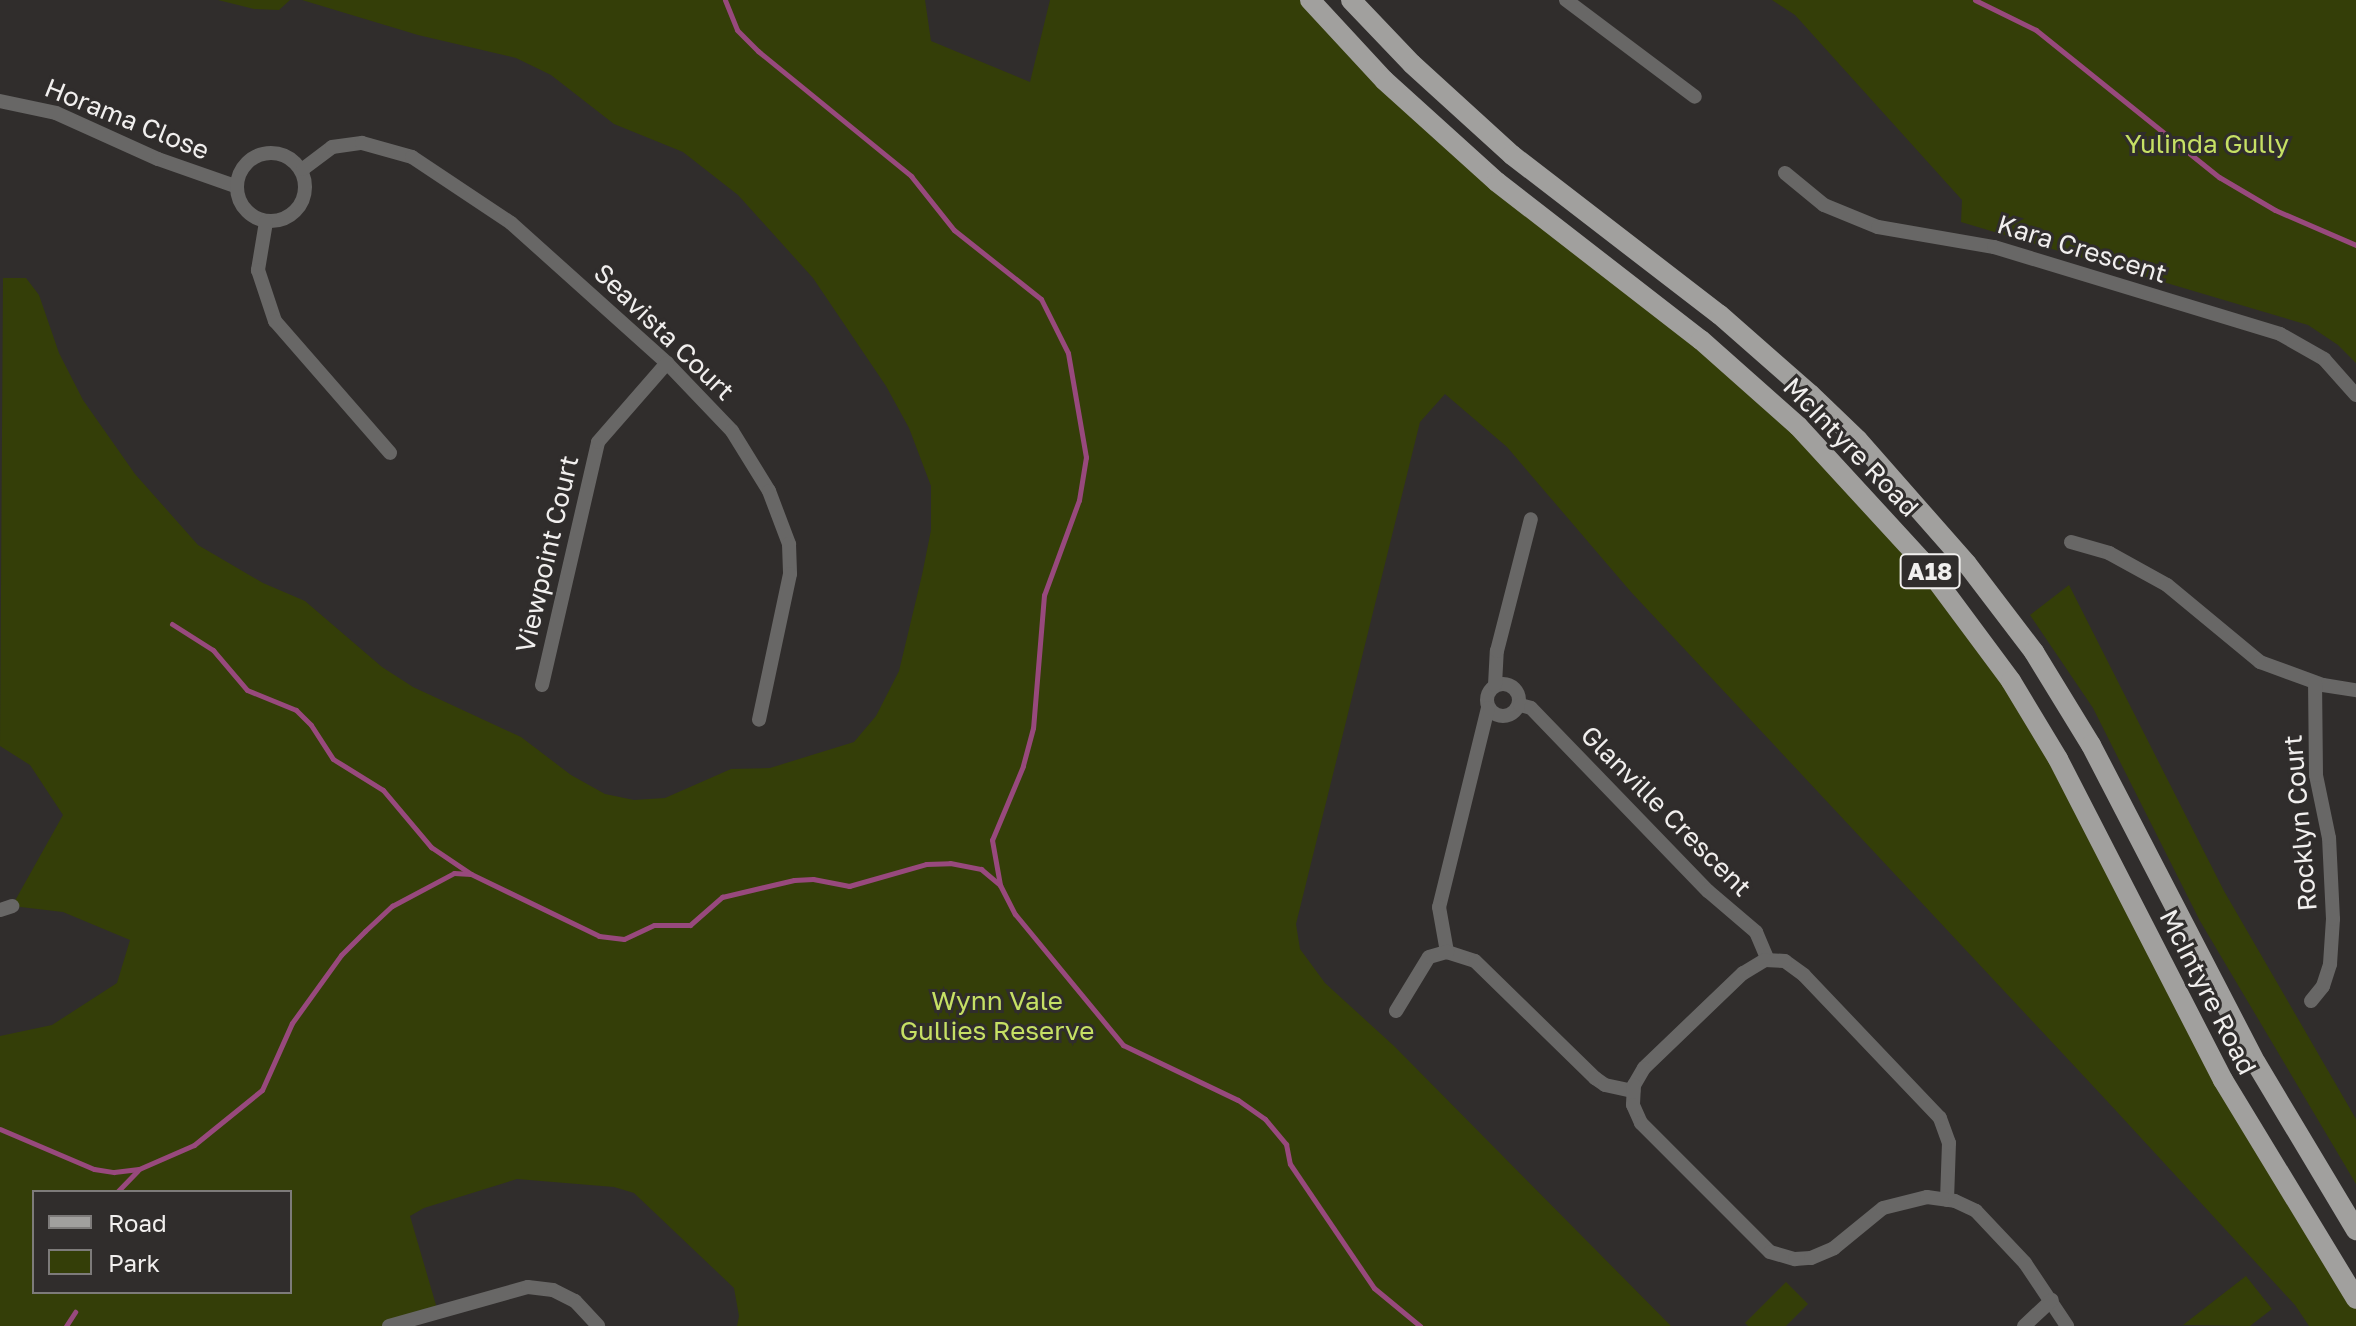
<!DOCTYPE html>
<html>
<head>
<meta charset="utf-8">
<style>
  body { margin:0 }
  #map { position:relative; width:2356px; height:1326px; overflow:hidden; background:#302d2c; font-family:"Golos Text",sans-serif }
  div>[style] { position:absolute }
  .green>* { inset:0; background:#343e08 }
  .stream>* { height:5px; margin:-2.5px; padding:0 2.5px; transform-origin:2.5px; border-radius:2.5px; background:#98497d }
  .street>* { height:14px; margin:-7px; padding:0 7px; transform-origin:7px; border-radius:7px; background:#686766 }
  .street>.ring { margin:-7px; padding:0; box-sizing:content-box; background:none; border:14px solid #686766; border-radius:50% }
  .primary>* { height:20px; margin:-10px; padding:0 10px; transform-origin:10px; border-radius:10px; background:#a1a09e }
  span { translate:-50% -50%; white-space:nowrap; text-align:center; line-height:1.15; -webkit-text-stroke:6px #302d2c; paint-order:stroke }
  .shield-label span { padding:2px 6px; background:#302d2c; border:2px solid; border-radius:6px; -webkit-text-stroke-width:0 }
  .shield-label { font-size:24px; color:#f1efee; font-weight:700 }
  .street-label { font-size:26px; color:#f1efee }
  .park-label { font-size:26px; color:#c6e064 }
  .legend { position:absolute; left:32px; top:1190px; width:260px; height:104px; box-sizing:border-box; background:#302d2c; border:2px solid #7d7b7a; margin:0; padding:10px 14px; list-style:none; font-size:24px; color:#f1efee }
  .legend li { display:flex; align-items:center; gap:16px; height:40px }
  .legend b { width:40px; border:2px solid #7d7b7a }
</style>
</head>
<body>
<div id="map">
  <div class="green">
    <div style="clip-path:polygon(218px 0,290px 0,279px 10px,254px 9px)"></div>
    <div style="clip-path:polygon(evenodd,302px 0,925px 0,931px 41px,1030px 82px,1050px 0,1310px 0,1384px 80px,1798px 425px,1961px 610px,2127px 892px,2356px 1299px,2356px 1326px,2309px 1326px,2295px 1305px,2107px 1101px,1631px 592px,1507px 447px,1445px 394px,1420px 422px,1296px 924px,1300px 949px,1325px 983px,1394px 1046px,1671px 1326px,737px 1326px,739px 1316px,734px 1288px,634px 1193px,614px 1187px,517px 1179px,424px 1208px,410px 1216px,438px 1312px,389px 1326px,0 1326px,0 1036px,52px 1025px,117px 983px,130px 940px,63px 912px,12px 906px,63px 815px,30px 765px,0 746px,3px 278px,26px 278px,39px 295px,59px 353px,83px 400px,135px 474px,198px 545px,263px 583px,305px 601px,382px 667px,413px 687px,521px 737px,571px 775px,605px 794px,634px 800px,665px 798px,731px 769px,770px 768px,854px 742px,876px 716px,899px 671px,922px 575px,931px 530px,931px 486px,909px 428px,886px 386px,813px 278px,738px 195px,683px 152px,614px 124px,551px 75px,516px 58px,418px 35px,302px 0,34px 1192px,290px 1192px,290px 1292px,34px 1292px,34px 1192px)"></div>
    <div style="clip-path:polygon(1772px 0,2356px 0,2356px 363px,2338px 345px,2308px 325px,1961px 222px,1962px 200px,1795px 15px)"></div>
    <div style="clip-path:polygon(2069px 585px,2224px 891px,2356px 1119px,2356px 1184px,2200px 921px,2093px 708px,2030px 615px)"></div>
    <div style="clip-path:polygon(2246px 1276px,2272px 1309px,2250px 1326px,2183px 1325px)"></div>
    <div style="clip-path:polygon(1786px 1282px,1808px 1304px,1786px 1326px,1748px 1326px,1745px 1323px)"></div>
  </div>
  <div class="stream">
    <div style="left:725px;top:0;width:32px;rotate:68deg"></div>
    <div style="left:737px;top:30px;width:30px;rotate:45deg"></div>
    <div style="left:758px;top:51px;width:198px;rotate:39.2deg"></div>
    <div style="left:911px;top:176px;width:69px;rotate:51.5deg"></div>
    <div style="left:954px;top:230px;width:111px;rotate:38.4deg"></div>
    <div style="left:1041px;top:299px;width:60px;rotate:63.4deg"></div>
    <div style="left:1068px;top:353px;width:106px;rotate:80.2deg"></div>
    <div style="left:1086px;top:457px;width:44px;rotate:99.2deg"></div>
    <div style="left:1079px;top:500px;width:101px;rotate:110.2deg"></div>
    <div style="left:1044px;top:595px;width:133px;rotate:94.7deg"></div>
    <div style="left:1033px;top:728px;width:39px;rotate:105deg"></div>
    <div style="left:1023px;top:766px;width:80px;rotate:112.7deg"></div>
    <div style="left:992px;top:840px;width:46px;rotate:79.9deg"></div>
    <div style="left:1975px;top:0;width:68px;rotate:26.2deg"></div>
    <div style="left:2036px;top:30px;width:235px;rotate:38.8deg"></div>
    <div style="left:2219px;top:177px;width:65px;rotate:30.5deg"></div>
    <div style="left:2275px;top:210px;width:88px;rotate:23.4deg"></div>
    <div style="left:172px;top:624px;width:49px;rotate:32.4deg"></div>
    <div style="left:213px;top:650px;width:52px;rotate:49.6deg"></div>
    <div style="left:247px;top:690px;width:53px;rotate:22.2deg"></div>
    <div style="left:296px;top:710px;width:21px;rotate:45deg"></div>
    <div style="left:311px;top:725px;width:40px;rotate:57.1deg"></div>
    <div style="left:333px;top:759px;width:59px;rotate:31.8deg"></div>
    <div style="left:383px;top:790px;width:75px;rotate:49.9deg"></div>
    <div style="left:431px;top:847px;width:48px;rotate:34deg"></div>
    <div style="left:471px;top:874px;width:142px;rotate:25.8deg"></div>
    <div style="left:599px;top:936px;width:25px;rotate:7deg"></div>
    <div style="left:624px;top:939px;width:33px;rotate:-25deg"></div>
    <div style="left:654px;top:925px;width:36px"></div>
    <div style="left:690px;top:925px;width:43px;rotate:-41.2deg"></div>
    <div style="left:722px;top:897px;width:74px;rotate:-13.3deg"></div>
    <div style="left:794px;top:880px;width:19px;rotate:-3deg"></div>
    <div style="left:813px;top:879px;width:37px;rotate:11deg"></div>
    <div style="left:849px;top:886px;width:80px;rotate:-15.9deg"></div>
    <div style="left:926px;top:864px;width:24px;rotate:-2deg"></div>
    <div style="left:950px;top:863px;width:32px;rotate:11deg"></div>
    <div style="left:981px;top:869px;width:25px;rotate:40deg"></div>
    <div style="left:1000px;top:885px;width:33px;rotate:63deg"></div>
    <div style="left:1015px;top:914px;width:170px;rotate:50.5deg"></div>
    <div style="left:1123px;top:1045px;width:127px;rotate:25.6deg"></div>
    <div style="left:1238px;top:1100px;width:33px;rotate:35deg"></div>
    <div style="left:1265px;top:1119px;width:33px;rotate:50deg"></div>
    <div style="left:1286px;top:1144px;width:20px;rotate:79deg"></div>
    <div style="left:1290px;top:1164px;width:150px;rotate:55.9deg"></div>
    <div style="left:1374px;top:1288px;width:60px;rotate:39.6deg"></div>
    <div style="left:0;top:1129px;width:102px;rotate:23.1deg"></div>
    <div style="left:94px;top:1169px;width:20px;rotate:9deg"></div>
    <div style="left:114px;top:1172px;width:25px;rotate:-7deg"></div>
    <div style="left:139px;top:1169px;width:60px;rotate:-23.6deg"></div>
    <div style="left:194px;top:1145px;width:87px;rotate:-39deg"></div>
    <div style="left:262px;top:1090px;width:73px;rotate:-65.9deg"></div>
    <div style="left:292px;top:1023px;width:84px;rotate:-54.2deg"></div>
    <div style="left:341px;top:955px;width:34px;rotate:-45deg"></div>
    <div style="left:365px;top:931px;width:37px;rotate:-43deg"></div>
    <div style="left:392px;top:906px;width:70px;rotate:-28deg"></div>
    <div style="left:454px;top:873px;width:17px;rotate:3deg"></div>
    <div style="left:117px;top:1192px;width:30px;rotate:-46deg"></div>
    <div style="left:66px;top:1326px;width:17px;rotate:-57deg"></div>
  </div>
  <div class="street">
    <div style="left:1566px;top:0;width:161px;rotate:36.9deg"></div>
    <div style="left:0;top:101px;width:57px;rotate:12.1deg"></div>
    <div style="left:56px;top:113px;width:112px;rotate:24.3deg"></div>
    <div style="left:158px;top:159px;width:82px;rotate:19.3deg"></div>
    <div class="ring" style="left:237px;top:153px;width:54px;height:54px"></div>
    <div style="left:303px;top:169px;width:36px;rotate:-37deg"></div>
    <div style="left:332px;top:147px;width:30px;rotate:-8deg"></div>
    <div style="left:362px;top:143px;width:52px;rotate:15.6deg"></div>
    <div style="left:412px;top:157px;width:119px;rotate:33.7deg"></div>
    <div style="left:511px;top:223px;width:210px;rotate:41.9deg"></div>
    <div style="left:667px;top:363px;width:94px;rotate:46.3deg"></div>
    <div style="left:732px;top:431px;width:70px;rotate:58.3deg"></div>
    <div style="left:769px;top:491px;width:57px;rotate:69.3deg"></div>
    <div style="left:789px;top:544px;width:30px;rotate:88deg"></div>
    <div style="left:790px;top:574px;width:149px;rotate:102deg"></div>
    <div style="left:1785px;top:173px;width:50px;rotate:39.4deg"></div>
    <div style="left:1824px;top:205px;width:58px;rotate:22.2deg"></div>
    <div style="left:1878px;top:227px;width:118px;rotate:9.8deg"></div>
    <div style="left:1994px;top:247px;width:299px;rotate:16.9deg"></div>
    <div style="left:2280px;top:334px;width:51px;rotate:29.6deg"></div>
    <div style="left:2324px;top:359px;width:48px;rotate:48.4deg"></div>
    <div style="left:266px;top:222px;width:49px;rotate:99.5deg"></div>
    <div style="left:258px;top:270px;width:54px;rotate:71.6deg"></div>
    <div style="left:275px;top:321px;width:175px;rotate:48.9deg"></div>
    <div style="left:2071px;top:542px;width:40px;rotate:16deg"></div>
    <div style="left:2109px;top:553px;width:66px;rotate:28.9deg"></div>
    <div style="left:2167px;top:585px;width:121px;rotate:39.6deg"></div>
    <div style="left:2260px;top:662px;width:67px;rotate:20.1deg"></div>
    <div style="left:2323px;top:685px;width:33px;rotate:9deg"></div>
    <div class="ring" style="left:1487px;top:684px;width:18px;height:18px"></div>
    <div style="left:542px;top:685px;width:249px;rotate:-77deg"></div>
    <div style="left:598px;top:442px;width:105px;rotate:-48.9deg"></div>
    <div style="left:1495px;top:685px;width:34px;rotate:-87deg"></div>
    <div style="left:1497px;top:651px;width:136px;rotate:-75.6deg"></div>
    <div style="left:1520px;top:705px;width:11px;rotate:15deg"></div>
    <div style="left:1531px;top:708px;width:255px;rotate:46deg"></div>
    <div style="left:1708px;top:891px;width:63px;rotate:40.5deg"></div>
    <div style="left:1756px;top:932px;width:30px;rotate:67deg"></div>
    <div style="left:1488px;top:708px;width:205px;rotate:103.8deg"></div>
    <div style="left:1439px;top:907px;width:46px;rotate:79.9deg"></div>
    <div style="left:1447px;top:952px;width:29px;rotate:18deg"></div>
    <div style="left:1475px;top:961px;width:168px;rotate:44.3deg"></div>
    <div style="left:1595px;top:1078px;width:12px;rotate:35deg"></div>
    <div style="left:1605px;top:1085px;width:29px;rotate:12deg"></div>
    <div style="left:0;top:910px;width:13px;rotate:-18deg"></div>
    <div style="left:2311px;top:1001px;width:19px;rotate:-51deg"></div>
    <div style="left:2323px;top:986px;width:23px;rotate:-72deg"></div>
    <div style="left:2330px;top:964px;width:45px;rotate:-86.2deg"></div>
    <div style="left:2333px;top:919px;width:81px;rotate:-92.8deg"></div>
    <div style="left:2329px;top:838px;width:64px;rotate:-101.7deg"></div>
    <div style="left:2316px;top:775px;width:92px;rotate:-90.6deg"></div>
    <div style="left:1396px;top:1011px;width:63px;rotate:-58.6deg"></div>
    <div style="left:1429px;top:957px;width:19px;rotate:-16deg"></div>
    <div style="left:1947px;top:1200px;width:57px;rotate:-88deg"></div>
    <div style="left:1949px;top:1143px;width:27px;rotate:-110deg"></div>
    <div style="left:1940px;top:1118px;width:197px;rotate:-133.6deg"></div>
    <div style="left:1804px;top:975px;width:24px;rotate:-144deg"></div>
    <div style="left:1785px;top:961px;width:20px;rotate:-177deg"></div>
    <div style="left:1765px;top:960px;width:26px;rotate:149deg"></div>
    <div style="left:1743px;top:973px;width:137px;rotate:136.2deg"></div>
    <div style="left:1644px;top:1068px;width:20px;rotate:120deg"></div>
    <div style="left:1634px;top:1085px;width:20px;rotate:93deg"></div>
    <div style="left:1633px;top:1105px;width:20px;rotate:66deg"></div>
    <div style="left:1641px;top:1123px;width:182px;rotate:45deg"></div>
    <div style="left:1770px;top:1252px;width:26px;rotate:16deg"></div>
    <div style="left:1795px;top:1259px;width:16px;rotate:-4deg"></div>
    <div style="left:1811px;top:1258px;width:25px;rotate:-23deg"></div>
    <div style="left:1834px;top:1248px;width:63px;rotate:-39.2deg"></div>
    <div style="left:1883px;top:1208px;width:45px;rotate:-14deg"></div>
    <div style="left:1927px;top:1197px;width:28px;rotate:8deg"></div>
    <div style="left:1955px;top:1201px;width:23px;rotate:25deg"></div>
    <div style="left:1976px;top:1211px;width:71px;rotate:46.7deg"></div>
    <div style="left:2025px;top:1263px;width:76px;rotate:56.3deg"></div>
    <div style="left:389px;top:1326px;width:144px;rotate:-15.7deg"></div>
    <div style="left:528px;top:1287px;width:25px;rotate:7deg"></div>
    <div style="left:553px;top:1290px;width:25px;rotate:27deg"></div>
    <div style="left:575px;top:1301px;width:34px;rotate:47deg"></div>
    <div style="left:2024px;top:1326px;width:38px;rotate:-43deg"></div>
  </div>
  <div class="primary">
    <div style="left:1310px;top:0;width:109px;rotate:47.2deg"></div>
    <div style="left:1384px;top:80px;width:152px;rotate:42.1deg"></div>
    <div style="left:1497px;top:182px;width:258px;rotate:37.8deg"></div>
    <div style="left:1701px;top:340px;width:130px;rotate:41.6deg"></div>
    <div style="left:1798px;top:426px;width:183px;rotate:47.4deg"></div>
    <div style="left:1922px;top:561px;width:149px;rotate:53.4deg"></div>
    <div style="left:2011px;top:681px;width:91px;rotate:58.9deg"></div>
    <div style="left:2058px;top:759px;width:361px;rotate:62.8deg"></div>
    <div style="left:2223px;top:1080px;width:256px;rotate:58.7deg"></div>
    <div style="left:1351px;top:0;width:88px;rotate:46.4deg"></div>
    <div style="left:1412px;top:64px;width:135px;rotate:42.3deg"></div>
    <div style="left:1512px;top:155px;width:262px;rotate:37.6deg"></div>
    <div style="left:1720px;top:315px;width:120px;rotate:41.3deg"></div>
    <div style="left:1810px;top:394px;width:66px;rotate:43.8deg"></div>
    <div style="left:1858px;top:440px;width:165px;rotate:48.7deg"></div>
    <div style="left:1967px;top:564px;width:111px;rotate:52.7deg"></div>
    <div style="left:2034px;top:652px;width:109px;rotate:58.5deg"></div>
    <div style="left:2091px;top:745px;width:358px;rotate:62.6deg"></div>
    <div style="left:2256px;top:1063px;width:195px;rotate:59.1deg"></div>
  </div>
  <div class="shield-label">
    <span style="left:1930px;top:571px">A18</span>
  </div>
  <div class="street-label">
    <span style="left:127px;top:119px;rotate:22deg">Horama Close</span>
    <span style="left:2082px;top:249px;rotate:17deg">Kara Crescent</span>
    <span style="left:664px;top:332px;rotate:44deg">Seavista Court</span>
    <span style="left:1851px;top:447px;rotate:46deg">McIntyre Road</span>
    <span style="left:547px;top:554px;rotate:-77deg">Viewpoint Court</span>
    <span style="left:1666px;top:811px;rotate:45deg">Glanville Crescent</span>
    <span style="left:2300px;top:823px;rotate:-95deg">Rocklyn Court</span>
    <span style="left:2208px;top:992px;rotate:63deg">McIntyre Road</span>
  </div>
  <div class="park-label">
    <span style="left:2207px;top:144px">Yulinda Gully</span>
    <span style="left:997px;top:1016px">Wynn Vale<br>Gullies Reserve</span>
  </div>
  <ul class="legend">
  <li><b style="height:10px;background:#a1a09e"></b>Road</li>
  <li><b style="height:22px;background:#343e08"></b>Park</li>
  </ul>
</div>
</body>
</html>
